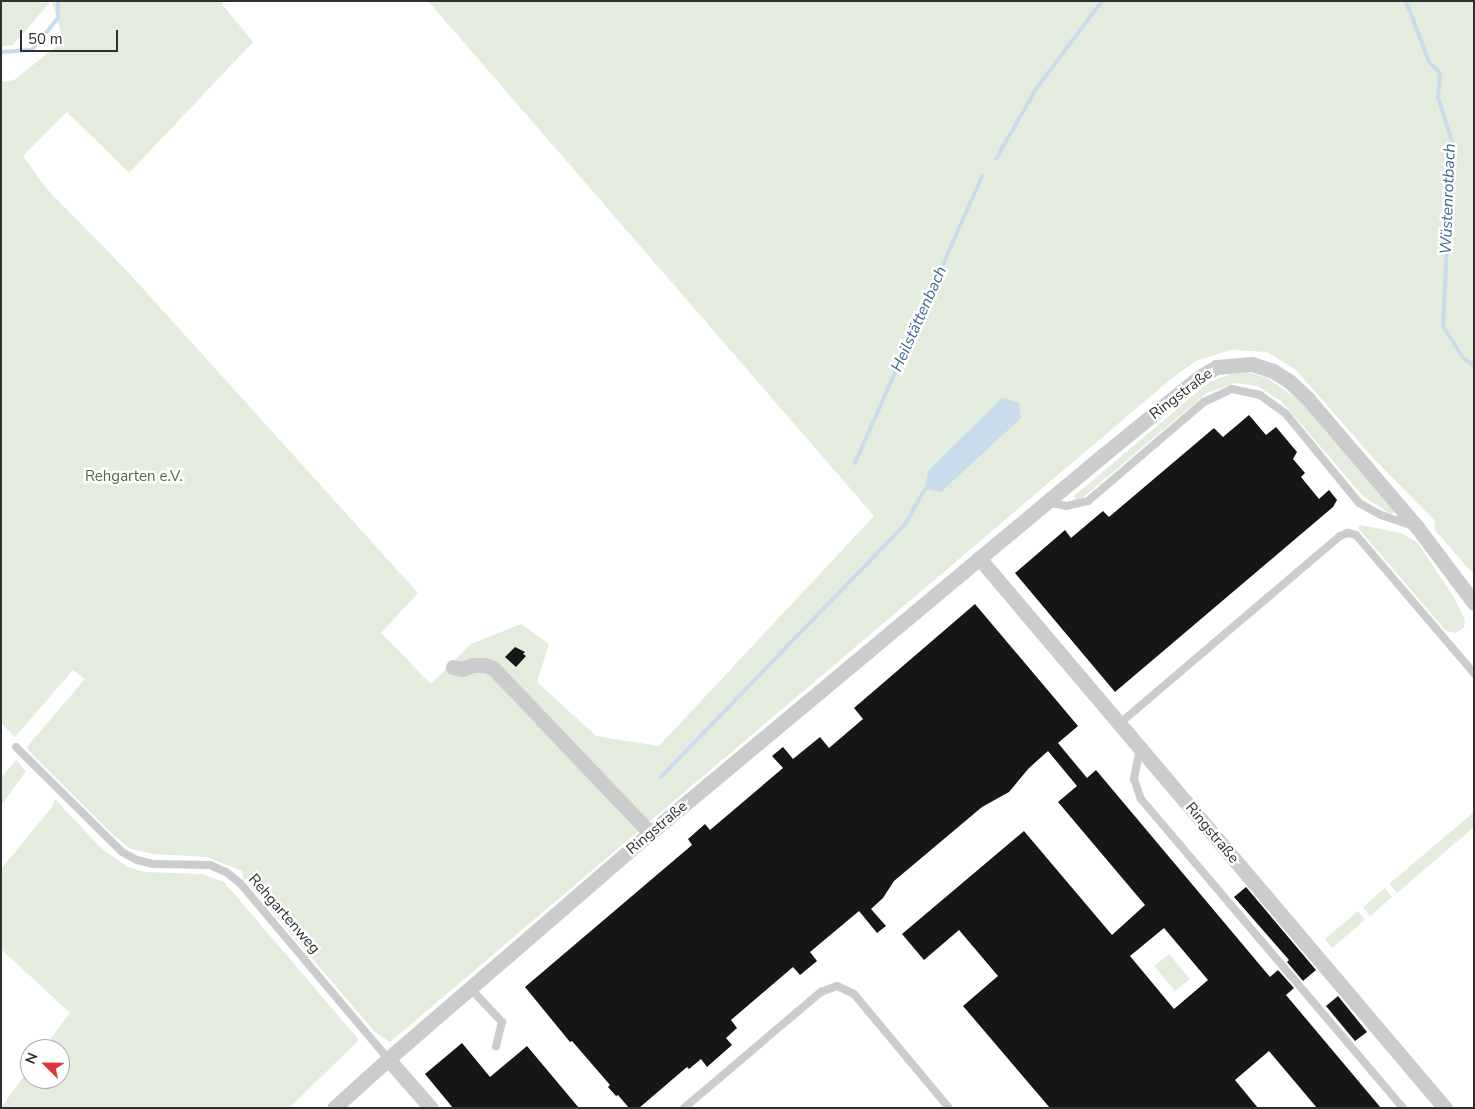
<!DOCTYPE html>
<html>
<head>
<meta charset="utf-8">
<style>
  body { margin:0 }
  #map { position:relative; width:1475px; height:1109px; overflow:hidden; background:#fff; font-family:"Nunito Sans",sans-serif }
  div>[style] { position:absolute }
  .green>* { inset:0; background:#e4ecdd }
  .water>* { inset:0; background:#c9dceb }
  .stream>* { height:4px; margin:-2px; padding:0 2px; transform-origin:2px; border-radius:2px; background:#c9dceb }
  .building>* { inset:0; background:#161616 }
  .lane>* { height:8px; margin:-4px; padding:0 4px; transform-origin:4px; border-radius:4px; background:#ccc }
  .street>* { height:15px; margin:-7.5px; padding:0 7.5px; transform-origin:7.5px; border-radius:7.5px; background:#ccc }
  span { translate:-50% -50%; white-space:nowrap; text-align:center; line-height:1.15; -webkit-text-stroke:5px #fff; paint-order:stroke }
  .street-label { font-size:15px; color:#2f2f2f }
  .park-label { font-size:15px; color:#50693d }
  .water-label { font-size:16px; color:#3e6c8f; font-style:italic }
  .frame { position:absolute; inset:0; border:2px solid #2f2f2f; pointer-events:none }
  .north { position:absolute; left:20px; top:1039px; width:50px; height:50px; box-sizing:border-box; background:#fff; border:1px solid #acacac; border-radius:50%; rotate:293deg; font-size:14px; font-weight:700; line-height:20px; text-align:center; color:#2f2f2f }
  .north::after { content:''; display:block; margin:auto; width:18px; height:22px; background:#e1353a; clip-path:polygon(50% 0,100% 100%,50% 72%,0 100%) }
  .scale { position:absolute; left:20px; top:30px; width:98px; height:22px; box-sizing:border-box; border:2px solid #2f2f2f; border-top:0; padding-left:6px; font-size:15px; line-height:18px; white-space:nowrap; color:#2f2f2f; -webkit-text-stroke:4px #fff; paint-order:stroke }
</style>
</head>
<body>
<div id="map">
  <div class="green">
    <div style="clip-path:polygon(1px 1px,51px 1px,13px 45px,1px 46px)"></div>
    <div style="clip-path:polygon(52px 1px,224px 1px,222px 4px,253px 42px,129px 173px,67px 112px,23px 156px,45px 187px,127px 271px,418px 593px,381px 633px,431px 684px,471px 644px,521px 624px,549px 644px,537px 682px,596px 736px,659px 746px,874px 516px,428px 1px,1474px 1px,1474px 575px,1434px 529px,1435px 521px,1375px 460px,1296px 370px,1267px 352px,1230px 350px,1196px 361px,1171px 379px,390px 1042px,375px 1032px,243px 878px,242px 871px,207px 857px,154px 854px,131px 849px,111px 833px,26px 748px,85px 679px,73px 670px,15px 737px,1px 723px,1px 82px,14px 80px,63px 41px)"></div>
    <div style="clip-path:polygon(1247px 372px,1267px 378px,1299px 400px,1395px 513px,1390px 514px,1363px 496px,1281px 401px,1257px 386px,1236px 383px,1207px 393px,1081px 499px,1077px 501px,1074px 496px,1209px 382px,1230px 374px)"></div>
    <div style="clip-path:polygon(1361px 525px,1401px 533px,1417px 542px,1453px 596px,1465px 620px,1464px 628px,1455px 633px,1446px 631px,1358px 528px)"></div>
    <div style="clip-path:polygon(16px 760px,26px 771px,1px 806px,1px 778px)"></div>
    <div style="clip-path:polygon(55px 799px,102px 849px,128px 867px,145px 872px,202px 874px,224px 882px,359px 1040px,289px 1108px,1px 1108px,30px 1067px,30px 1079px,60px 1079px,60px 1049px,43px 1049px,70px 1013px,1px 949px,1px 869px,52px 807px)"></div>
    <div style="clip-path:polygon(1474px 812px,1474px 827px,1397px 893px,1389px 884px)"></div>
    <div style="clip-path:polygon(1385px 888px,1392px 897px,1370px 916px,1363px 907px)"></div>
    <div style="clip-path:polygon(1358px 911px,1365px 920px,1332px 948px,1325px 939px)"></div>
    <div style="clip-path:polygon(1169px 954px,1190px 979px,1175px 991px,1154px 966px)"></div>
  </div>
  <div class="water">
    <div style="clip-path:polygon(1002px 398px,1019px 403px,1021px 418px,941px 492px,925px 489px,928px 471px)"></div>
  </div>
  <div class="stream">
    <div style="left:1406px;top:1px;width:65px;rotate:69.3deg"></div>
    <div style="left:1429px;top:62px;width:16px;rotate:45deg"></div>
    <div style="left:1440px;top:73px;width:24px;rotate:95deg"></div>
    <div style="left:1438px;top:97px;width:47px;rotate:72.7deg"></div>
    <div style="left:1452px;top:142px;width:184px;rotate:92.8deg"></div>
    <div style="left:1443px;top:326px;width:36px;rotate:58deg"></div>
    <div style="left:1462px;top:357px;width:15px;rotate:37deg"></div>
    <div style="left:1px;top:52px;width:31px;rotate:-4deg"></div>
    <div style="left:32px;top:50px;width:41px;rotate:-50.9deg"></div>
    <div style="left:58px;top:18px;width:17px;rotate:-90deg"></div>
    <div style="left:996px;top:159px;width:81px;rotate:-60.3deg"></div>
    <div style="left:1036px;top:89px;width:110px;rotate:-53.1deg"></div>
    <div style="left:855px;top:463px;width:314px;rotate:-66.1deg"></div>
    <div style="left:661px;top:777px;width:353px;rotate:-46deg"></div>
    <div style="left:906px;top:523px;width:39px;rotate:-61deg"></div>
  </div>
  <div class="building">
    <div style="clip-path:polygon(1249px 415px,1266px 435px,1276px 427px,1297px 452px,1293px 459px,1305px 473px,1301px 477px,1319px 499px,1329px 490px,1337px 500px,1333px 507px,1115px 692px,1015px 573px,1065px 530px,1071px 538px,1103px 511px,1109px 517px,1214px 428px,1223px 437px)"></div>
    <div style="clip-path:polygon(evenodd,975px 604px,1078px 726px,1058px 743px,1087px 778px,1096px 770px,1270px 977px,1278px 970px,1294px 988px,1286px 995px,1381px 1108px,1317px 1108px,1269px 1051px,1235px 1080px,1258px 1108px,1050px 1108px,963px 1006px,998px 976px,959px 930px,924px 960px,902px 934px,1024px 831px,1112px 935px,1145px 905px,1058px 802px,1077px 786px,1048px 751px,1029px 768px,1009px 792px,982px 807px,894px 881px,883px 898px,871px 909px,886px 926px,877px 933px,859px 911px,810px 952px,817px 961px,800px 975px,793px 967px,731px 1020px,737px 1028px,726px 1038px,732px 1045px,707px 1067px,701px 1059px,689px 1069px,687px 1067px,639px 1108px,629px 1108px,618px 1095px,616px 1096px,608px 1087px,610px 1085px,572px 1041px,570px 1042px,525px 987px,692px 845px,688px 839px,705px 824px,710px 830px,783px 768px,772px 756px,783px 747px,793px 759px,820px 737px,829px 748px,863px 719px,854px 708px,975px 604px,1164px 928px,1208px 980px,1174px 1009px,1130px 956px,1164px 928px)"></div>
    <div style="clip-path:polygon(515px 647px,525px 652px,523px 654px,526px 656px,516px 667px,505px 657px)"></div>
    <div style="clip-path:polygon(1246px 887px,1316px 970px,1303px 981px,1287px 962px,1289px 960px,1234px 897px)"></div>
    <div style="clip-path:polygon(1338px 996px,1367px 1032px,1355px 1041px,1326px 1006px)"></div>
    <div style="clip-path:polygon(462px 1043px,490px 1077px,527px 1046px,579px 1108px,453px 1108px,425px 1074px)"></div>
  </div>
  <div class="lane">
    <div style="left:1047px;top:502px;width:19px;rotate:12deg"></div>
    <div style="left:1066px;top:506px;width:23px;rotate:-13deg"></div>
    <div style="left:1088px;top:501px;width:153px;rotate:-40.5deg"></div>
    <div style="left:1204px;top:402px;width:31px;rotate:-25deg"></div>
    <div style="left:1232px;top:389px;width:29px;rotate:12deg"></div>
    <div style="left:1260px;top:395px;width:32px;rotate:36deg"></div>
    <div style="left:1286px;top:414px;width:115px;rotate:50.6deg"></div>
    <div style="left:1359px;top:503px;width:25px;rotate:29deg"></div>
    <div style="left:1381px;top:515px;width:34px;rotate:19deg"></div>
    <div style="left:1119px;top:724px;width:290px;rotate:-40.4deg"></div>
    <div style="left:1340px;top:536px;width:9px;rotate:-21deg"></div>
    <div style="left:1348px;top:533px;width:8px;rotate:14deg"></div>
    <div style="left:1356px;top:535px;width:182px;rotate:49.5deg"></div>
    <div style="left:16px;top:747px;width:149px;rotate:44.7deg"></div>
    <div style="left:122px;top:852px;width:17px;rotate:28deg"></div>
    <div style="left:137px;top:860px;width:16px;rotate:14deg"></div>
    <div style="left:153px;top:864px;width:57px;rotate:1deg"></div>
    <div style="left:210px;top:865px;width:17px;rotate:24deg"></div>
    <div style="left:226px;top:872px;width:18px;rotate:38deg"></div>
    <div style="left:240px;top:883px;width:230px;rotate:49.9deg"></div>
    <div style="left:1140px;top:748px;width:32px;rotate:101deg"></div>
    <div style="left:1134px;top:779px;width:21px;rotate:71deg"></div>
    <div style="left:1141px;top:799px;width:405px;rotate:49.7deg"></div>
    <div style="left:470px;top:988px;width:47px;rotate:46.7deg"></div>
    <div style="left:502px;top:1022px;width:25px;rotate:104deg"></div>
    <div style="left:684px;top:1108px;width:180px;rotate:-40.3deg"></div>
    <div style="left:821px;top:992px;width:17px;rotate:-21deg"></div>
    <div style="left:837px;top:986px;width:19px;rotate:25deg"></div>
    <div style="left:854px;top:994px;width:148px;rotate:50.2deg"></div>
  </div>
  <div class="street">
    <div style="left:979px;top:558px;width:721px;rotate:49.73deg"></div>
    <div style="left:453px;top:667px;width:9px;rotate:13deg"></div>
    <div style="left:462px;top:669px;width:12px;rotate:-20deg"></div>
    <div style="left:473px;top:665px;width:12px"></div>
    <div style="left:485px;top:665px;width:9px;rotate:21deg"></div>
    <div style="left:493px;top:668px;width:228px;rotate:46.4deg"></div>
    <div style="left:388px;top:1059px;width:65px;rotate:48.7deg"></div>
    <div style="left:334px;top:1108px;width:73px;rotate:-42.2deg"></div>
    <div style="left:388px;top:1059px;width:346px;rotate:-40.8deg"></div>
    <div style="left:650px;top:833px;width:589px;rotate:-39.83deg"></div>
    <div style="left:1102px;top:456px;width:124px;rotate:-39.1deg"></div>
    <div style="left:1198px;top:378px;width:21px;rotate:-31deg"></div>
    <div style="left:1216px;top:367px;width:36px;rotate:-5deg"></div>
    <div style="left:1252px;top:364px;width:22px;rotate:18deg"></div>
    <div style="left:1273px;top:371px;width:19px;rotate:32deg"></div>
    <div style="left:1289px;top:381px;width:26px;rotate:43deg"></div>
    <div style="left:1308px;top:399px;width:168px;rotate:49.6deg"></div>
    <div style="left:1417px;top:527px;width:95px;rotate:53.1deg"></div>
  </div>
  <div class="street-label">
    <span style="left:1181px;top:394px;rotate:-37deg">Ringstraße</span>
    <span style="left:657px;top:828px;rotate:-40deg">Ringstraße</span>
    <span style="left:1212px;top:833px;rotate:50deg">Ringstraße</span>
    <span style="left:284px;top:914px;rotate:49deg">Rehgartenweg</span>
  </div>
  <div class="park-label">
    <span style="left:134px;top:477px">Rehgarten e.V.</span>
  </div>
  <div class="water-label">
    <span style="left:1448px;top:199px;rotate:-88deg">Wüstenrotbach</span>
    <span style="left:919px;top:319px;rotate:-66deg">Heilstättenbach</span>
  </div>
  <div class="frame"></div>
  <div class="north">N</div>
  <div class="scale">50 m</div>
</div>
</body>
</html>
